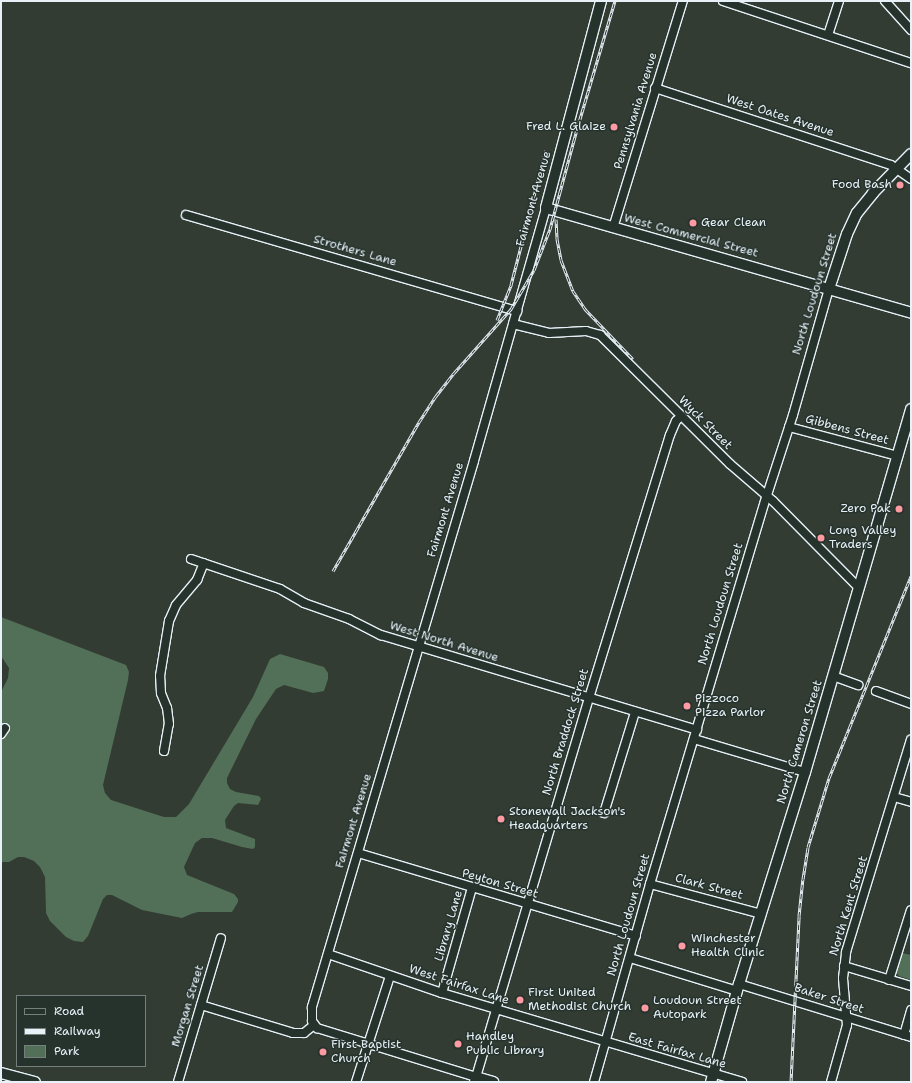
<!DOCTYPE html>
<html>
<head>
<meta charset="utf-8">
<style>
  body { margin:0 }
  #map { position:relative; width:912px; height:1083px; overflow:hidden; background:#323c33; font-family:"Shantell Sans",sans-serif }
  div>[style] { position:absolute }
  .green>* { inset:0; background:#526f57 }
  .roads { filter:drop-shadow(1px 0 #e8f1f8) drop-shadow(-1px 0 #e8f1f8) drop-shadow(0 1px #e8f1f8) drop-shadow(0 -1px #e8f1f8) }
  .minor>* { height:8px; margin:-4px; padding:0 4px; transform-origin:4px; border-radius:4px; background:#26332d }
  .major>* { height:10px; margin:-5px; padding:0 5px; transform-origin:5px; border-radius:5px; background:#26332d }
  .rail>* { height:3px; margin-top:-1.5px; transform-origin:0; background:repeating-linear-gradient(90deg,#26332d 0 4.5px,#e8f1f8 0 9px); box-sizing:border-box; border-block:1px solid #e8f1f8 }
  .dots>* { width:11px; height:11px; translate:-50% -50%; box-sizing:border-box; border:2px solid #26332d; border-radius:50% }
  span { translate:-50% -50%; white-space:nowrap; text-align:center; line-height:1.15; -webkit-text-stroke:3px #26332d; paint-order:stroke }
  .street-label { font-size:12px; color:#e8f1f8 }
  .poi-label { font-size:12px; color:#e8f1f8 }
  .right { translate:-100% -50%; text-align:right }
  .left { translate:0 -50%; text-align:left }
  .frame { position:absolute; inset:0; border:2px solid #e8f1f8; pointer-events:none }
  .legend { position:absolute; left:16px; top:995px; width:130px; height:72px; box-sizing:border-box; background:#26332d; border:1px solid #747f7e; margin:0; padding:5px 7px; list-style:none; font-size:12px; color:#e8f1f8 }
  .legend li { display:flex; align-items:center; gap:8px; height:20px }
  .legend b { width:20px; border:1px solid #747f7e }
</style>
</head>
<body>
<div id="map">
  <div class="green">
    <div style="clip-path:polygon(1px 617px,126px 665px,129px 672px,128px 680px,103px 785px,105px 793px,111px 800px,164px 817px,176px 817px,189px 804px,253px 697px,270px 659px,280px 654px,324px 667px,328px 673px,328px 679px,324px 691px,313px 693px,284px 685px,276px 689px,256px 719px,227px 778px,227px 783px,230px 789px,236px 792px,259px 796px,261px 799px,258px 805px,238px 803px,234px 806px,225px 820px,226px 828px,255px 839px,255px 847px,253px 849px,242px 847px,212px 838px,202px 838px,195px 843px,184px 867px,187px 875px,234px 894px,238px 899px,238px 902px,232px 912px,198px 912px,191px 914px,182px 918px,142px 910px,112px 895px,107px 895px,103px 899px,88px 936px,83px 942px,74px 941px,66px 937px,50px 921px,46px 913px,45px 877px,40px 867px,34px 861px,24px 857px,18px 857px,9px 862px,1px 862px,1px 692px,8px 678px,9px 668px,1px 656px)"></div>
    <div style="clip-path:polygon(902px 953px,911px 955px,911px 980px,899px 976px,896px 972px)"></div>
  </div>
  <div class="roads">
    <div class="minor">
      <div style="left:723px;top:1px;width:198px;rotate:18.3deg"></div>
      <div style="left:885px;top:1px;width:39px;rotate:48deg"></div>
      <div style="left:828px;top:35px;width:36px;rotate:-72deg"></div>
      <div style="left:655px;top:88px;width:248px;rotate:18.1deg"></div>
      <div style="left:891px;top:165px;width:24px;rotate:35deg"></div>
      <div style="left:546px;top:208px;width:263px;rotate:105.9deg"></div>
      <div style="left:474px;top:461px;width:570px;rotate:106.53deg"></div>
      <div style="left:312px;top:1007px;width:14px;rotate:90deg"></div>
      <div style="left:312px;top:1021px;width:9px;rotate:54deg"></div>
      <div style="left:317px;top:1028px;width:166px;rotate:17.1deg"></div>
      <div style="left:476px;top:1077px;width:395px;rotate:-73.4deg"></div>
      <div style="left:589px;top:698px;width:275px;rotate:-72.9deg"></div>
      <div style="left:670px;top:435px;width:15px;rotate:-67deg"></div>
      <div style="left:676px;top:421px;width:7px;rotate:-45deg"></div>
      <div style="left:186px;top:215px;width:345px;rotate:16.2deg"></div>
      <div style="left:613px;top:228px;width:238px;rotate:-72.9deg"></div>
      <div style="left:513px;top:324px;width:37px;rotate:14deg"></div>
      <div style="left:549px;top:333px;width:37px;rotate:-3deg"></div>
      <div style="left:586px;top:331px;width:15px;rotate:16deg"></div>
      <div style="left:600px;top:335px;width:183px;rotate:44.8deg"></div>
      <div style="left:730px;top:464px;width:57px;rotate:40.7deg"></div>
      <div style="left:773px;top:501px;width:122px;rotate:45.3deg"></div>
      <div style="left:789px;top:427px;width:113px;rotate:14.9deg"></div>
      <div style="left:191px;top:559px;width:94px;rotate:18.6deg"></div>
      <div style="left:280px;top:589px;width:28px;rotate:30deg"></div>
      <div style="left:304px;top:603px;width:48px;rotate:19.6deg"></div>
      <div style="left:349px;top:619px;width:36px;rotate:27deg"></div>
      <div style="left:381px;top:635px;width:330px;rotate:16.7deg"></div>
      <div style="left:833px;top:676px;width:27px;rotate:20deg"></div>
      <div style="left:876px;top:691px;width:37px;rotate:20deg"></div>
      <div style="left:1px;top:734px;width:7px;rotate:-56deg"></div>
      <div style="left:694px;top:739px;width:116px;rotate:16.6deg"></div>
      <div style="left:164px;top:751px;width:27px;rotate:-80deg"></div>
      <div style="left:169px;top:724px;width:16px;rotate:-97deg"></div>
      <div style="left:167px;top:708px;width:16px;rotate:-112deg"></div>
      <div style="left:161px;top:693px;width:17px;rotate:-93deg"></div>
      <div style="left:160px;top:676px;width:56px;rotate:-80.7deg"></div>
      <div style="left:169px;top:621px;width:17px;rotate:-66deg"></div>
      <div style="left:176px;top:605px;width:33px;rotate:-50deg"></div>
      <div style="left:197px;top:580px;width:18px;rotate:-68deg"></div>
      <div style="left:894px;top:797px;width:18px;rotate:16deg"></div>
      <div style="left:604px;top:813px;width:106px;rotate:-72.9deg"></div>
      <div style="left:358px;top:853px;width:290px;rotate:16.6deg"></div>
      <div style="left:650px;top:884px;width:115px;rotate:15.1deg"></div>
      <div style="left:328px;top:954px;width:120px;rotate:18.9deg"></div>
      <div style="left:442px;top:993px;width:313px;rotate:16.5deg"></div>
      <div style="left:630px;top:958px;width:112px;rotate:17.1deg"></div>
      <div style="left:844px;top:966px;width:70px;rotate:16.6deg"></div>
      <div style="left:889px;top:980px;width:73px;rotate:-72.6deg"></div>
      <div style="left:739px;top:984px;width:180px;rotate:17.1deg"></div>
      <div style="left:442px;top:993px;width:109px;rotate:-74.1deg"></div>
      <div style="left:201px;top:1005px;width:96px;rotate:16.9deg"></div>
      <div style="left:293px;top:1033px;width:11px"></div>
      <div style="left:304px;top:1033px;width:13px;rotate:-39deg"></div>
      <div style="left:904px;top:1035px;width:26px;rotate:-74deg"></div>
      <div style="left:178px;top:1082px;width:150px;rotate:-73.4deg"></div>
      <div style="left:356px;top:1082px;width:111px;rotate:-72.2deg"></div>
      <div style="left:594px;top:1082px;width:206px;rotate:-74.2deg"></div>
      <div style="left:650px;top:884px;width:406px;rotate:-73.3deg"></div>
      <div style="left:767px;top:495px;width:84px;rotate:-72deg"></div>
      <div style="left:793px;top:415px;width:131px;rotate:-74.1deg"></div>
      <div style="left:831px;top:1082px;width:59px;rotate:-74.3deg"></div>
      <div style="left:847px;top:1025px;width:47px;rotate:-94.9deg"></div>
      <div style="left:843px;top:978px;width:26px;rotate:-83deg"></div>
      <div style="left:846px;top:952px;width:222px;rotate:-73deg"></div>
    </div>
    <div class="major">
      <div style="left:601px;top:1px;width:214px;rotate:104.9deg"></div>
      <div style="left:546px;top:208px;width:380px;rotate:16deg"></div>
      <div style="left:829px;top:289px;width:58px;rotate:-71.9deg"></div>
      <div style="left:847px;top:234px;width:23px;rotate:-65deg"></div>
      <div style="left:857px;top:213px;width:26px;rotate:-51deg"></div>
      <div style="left:873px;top:193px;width:54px;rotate:-45.7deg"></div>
      <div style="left:1px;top:1073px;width:35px;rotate:15deg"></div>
      <div style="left:475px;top:1082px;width:5px;rotate:-79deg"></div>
      <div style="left:476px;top:1077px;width:18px;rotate:16deg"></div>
      <div style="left:711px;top:1082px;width:102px;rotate:-74.1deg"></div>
      <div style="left:739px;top:984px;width:222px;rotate:-72.7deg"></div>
      <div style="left:805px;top:772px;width:378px;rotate:-73.7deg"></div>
    </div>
  </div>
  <div class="rail">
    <div style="left:556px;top:219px;width:20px;rotate:87deg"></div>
    <div style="left:557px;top:239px;width:21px;rotate:79deg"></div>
    <div style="left:561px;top:260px;width:33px;rotate:69deg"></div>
    <div style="left:573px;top:291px;width:22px;rotate:56deg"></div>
    <div style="left:585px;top:309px;width:69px;rotate:46.2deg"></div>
    <div style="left:497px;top:320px;width:38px;rotate:-68deg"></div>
    <div style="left:511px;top:285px;width:139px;rotate:-75.5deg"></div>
    <div style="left:333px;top:571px;width:172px;rotate:-60deg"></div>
    <div style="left:419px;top:422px;width:31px;rotate:-57deg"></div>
    <div style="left:436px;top:396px;width:29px;rotate:-52deg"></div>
    <div style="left:454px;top:373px;width:86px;rotate:-48.3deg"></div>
    <div style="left:511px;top:309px;width:45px;rotate:-59.5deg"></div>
    <div style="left:534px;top:270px;width:44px;rotate:-68.7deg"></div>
    <div style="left:550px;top:229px;width:104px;rotate:-74.9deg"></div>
    <div style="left:577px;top:129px;width:134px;rotate:-73.5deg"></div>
    <div style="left:791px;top:1082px;width:166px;rotate:-87.2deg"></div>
    <div style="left:799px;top:916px;width:37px;rotate:-84deg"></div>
    <div style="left:803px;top:879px;width:32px;rotate:-81deg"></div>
    <div style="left:808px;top:847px;width:72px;rotate:-73.1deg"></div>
    <div style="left:829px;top:778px;width:218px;rotate:-67.9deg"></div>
  </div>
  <div class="dots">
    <div style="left:614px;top:127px;background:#ff9aa2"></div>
    <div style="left:900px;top:185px;background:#ff9aa2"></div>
    <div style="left:693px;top:223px;background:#ff9aa2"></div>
    <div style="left:899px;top:509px;background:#ff9aa2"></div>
    <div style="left:821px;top:538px;background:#ff9aa2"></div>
    <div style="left:687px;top:706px;background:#ff9aa2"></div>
    <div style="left:501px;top:819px;background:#ff9aa2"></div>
    <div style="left:682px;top:946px;background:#ff9aa2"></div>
    <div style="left:520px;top:1000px;background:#ff9aa2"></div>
    <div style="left:645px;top:1008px;background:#ff9aa2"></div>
    <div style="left:458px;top:1044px;background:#ff9aa2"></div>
    <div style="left:323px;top:1052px;background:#ff9aa2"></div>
  </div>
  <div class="street-label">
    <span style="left:636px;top:111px;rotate:-73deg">Pennsylvania Avenue</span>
    <span style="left:780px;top:116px;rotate:18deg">West Oates Avenue</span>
    <span style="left:534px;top:199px;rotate:-74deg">Fairmont Avenue</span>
    <span style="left:691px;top:236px;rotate:15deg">West Commercial Street</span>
    <span style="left:355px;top:251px;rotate:16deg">Strothers Lane</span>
    <span style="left:815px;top:294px;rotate:-73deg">North Loudoun Street</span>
    <span style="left:705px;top:423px;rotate:45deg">Wyck Street</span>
    <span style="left:847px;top:430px;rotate:15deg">Gibbens Street</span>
    <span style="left:446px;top:510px;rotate:-73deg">Fairmont Avenue</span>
    <span style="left:721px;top:604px;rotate:-73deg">North Loudoun Street</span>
    <span style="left:444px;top:642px;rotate:17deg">West North Avenue</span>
    <span style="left:566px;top:732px;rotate:-73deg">North Braddock Street</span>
    <span style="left:800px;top:742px;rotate:-73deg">North Cameron Street</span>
    <span style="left:354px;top:821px;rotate:-73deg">Fairmont Avenue</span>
    <span style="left:500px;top:884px;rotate:16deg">Peyton Street</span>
    <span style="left:709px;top:887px;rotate:15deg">Clark Street</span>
    <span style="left:849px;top:906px;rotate:-73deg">North Kent Street</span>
    <span style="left:629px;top:915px;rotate:-74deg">North Loudoun Street</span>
    <span style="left:449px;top:926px;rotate:-74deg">Library Lane</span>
    <span style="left:459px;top:985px;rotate:18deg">West Fairfax Lane</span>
    <span style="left:829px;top:999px;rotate:18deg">Baker Street</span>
    <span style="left:188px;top:1006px;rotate:-73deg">Morgan Street</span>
    <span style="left:677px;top:1051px;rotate:16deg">East Fairfax Lane</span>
  </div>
  <div class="poi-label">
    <span class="right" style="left:606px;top:127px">Fred L. Glaize</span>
    <span class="right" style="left:892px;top:185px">Food Bash</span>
    <span class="left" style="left:701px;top:223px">Gear Clean</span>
    <span class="right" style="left:891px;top:509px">Zero Pak</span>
    <span class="left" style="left:829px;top:538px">Long Valley<br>Traders</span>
    <span class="left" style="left:695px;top:706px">Pizzoco<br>Pizza Parlor</span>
    <span class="left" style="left:509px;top:819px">Stonewall Jackson's<br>Headquarters</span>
    <span class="left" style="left:691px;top:946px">Winchester<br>Health Clinic</span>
    <span class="left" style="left:528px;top:1000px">First United<br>Methodist Church</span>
    <span class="left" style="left:653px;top:1008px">Loudoun Street<br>Autopark</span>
    <span class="left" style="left:466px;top:1044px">Handley<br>Public Library</span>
    <span class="left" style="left:331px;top:1052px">First Baptist<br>Church</span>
  </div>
  <div class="frame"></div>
  <ul class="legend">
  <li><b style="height:5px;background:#26332d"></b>Road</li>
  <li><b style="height:5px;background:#e8f1f8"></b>Railway</li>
  <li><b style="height:11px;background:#526f57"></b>Park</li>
  </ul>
</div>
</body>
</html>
